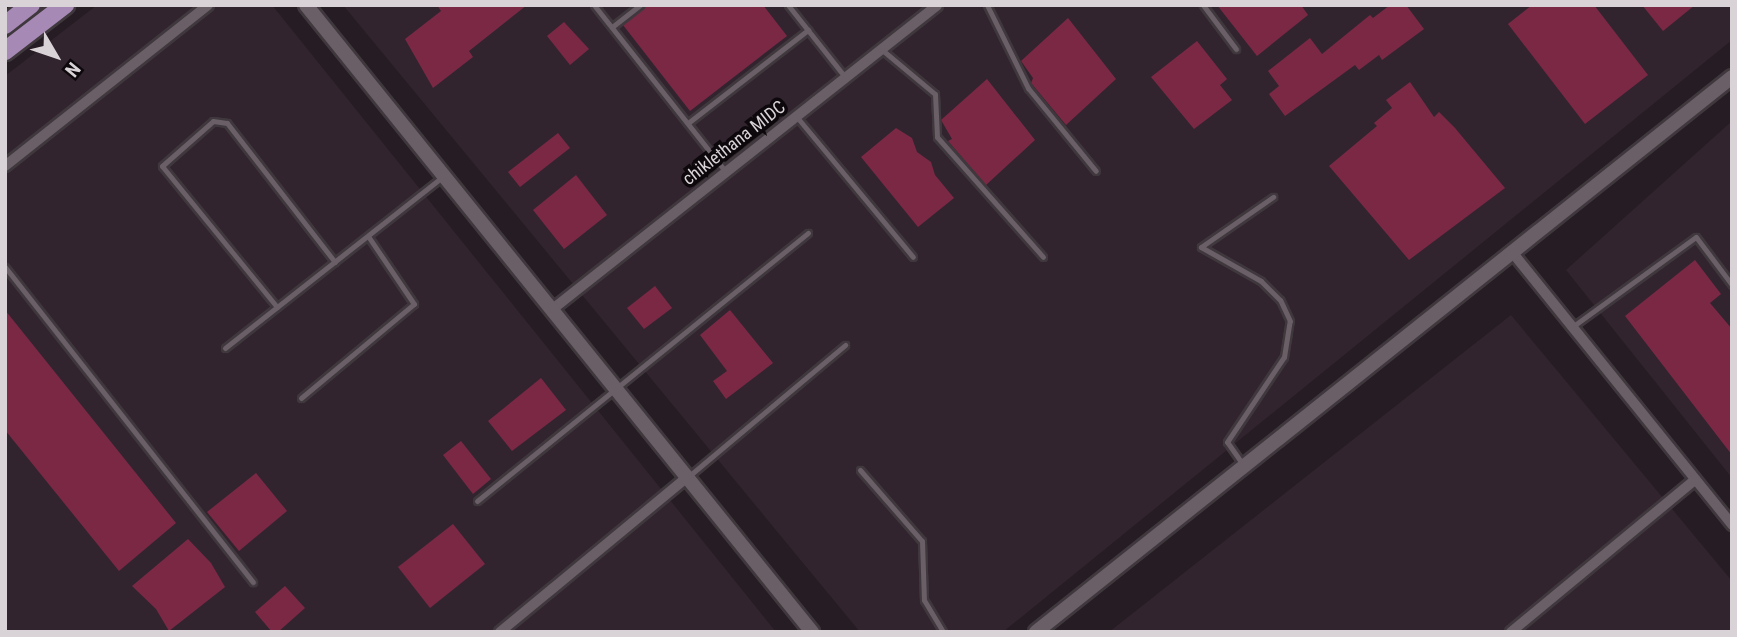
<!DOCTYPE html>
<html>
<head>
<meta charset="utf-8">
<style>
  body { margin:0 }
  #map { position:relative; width:1737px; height:637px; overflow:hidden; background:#261c23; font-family:"Roboto Condensed",sans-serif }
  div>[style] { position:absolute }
  .built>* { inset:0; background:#32242e }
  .building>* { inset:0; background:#7b2845 }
  .roads { filter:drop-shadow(2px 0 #3f383d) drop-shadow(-2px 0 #3f383d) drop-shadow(0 2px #3f383d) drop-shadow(0 -2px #3f383d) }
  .service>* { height:5px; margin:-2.5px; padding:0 2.5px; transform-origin:2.5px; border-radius:2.5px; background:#6a5e67 }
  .minor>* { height:10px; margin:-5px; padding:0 5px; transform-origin:5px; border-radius:5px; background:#6a5e67 }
  .tertiary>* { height:14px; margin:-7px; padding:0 7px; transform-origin:7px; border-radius:7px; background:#6a5e67 }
  .primary>* { height:18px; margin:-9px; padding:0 9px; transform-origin:9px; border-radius:9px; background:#a789b5 }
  span { translate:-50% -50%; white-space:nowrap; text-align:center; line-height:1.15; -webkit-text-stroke:7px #0c080b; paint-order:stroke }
  .street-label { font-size:18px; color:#d9d2d7 }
  .frame { position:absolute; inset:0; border:7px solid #d9d2d7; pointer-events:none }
  .north { position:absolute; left:21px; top:21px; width:70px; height:70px; -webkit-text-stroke:5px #0c080b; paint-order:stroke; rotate:129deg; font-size:19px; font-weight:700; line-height:28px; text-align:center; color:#d9d2d7 }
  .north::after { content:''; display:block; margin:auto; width:24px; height:32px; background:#d9d2d7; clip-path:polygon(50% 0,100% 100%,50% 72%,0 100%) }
</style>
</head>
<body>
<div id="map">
  <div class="built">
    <div style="clip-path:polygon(97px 5px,272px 5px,776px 632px,5px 632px,5px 76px)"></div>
    <div style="clip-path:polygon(343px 5px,1732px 5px,1732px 40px,1003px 632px,860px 632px)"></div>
    <div style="clip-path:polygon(1732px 121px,1732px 478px,1566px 270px)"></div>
    <div style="clip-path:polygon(1511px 315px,1732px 581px,1732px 632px,1109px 632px)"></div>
  </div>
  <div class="building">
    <div style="clip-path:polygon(437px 5px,527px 5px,469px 51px,473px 57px,433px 88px,405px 39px,441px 11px)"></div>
    <div style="clip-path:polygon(645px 5px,763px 5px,787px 36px,690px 111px,623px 25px)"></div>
    <div style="clip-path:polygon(1217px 5px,1301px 5px,1308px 15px,1257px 56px)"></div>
    <div style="clip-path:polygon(1390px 5px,1406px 5px,1424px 29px,1382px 60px,1379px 55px,1359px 70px,1355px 65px,1285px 116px,1269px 94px,1279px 86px,1268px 71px,1310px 38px,1322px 54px,1370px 15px,1373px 18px)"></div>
    <div style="clip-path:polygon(1532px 5px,1594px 5px,1648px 75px,1585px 124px,1508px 24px)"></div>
    <div style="clip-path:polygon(1642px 5px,1695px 5px,1663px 31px)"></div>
    <div style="clip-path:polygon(1068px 18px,1116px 79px,1066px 125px,1031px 83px,1033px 78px,1021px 61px)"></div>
    <div style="clip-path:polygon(564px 22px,589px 49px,570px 65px,547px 36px)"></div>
    <div style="clip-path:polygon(1197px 41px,1227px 79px,1220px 85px,1232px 100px,1194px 129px,1151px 77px)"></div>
    <div style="clip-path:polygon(987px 79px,1035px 140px,986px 185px,948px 141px,952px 139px,941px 120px)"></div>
    <div style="clip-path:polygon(1410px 82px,1434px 117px,1439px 112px,1455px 128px,1505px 188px,1409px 260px,1329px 166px,1377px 126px,1374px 123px,1392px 108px,1386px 100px)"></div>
    <div style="clip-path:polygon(896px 128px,912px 138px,917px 152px,931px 162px,935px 175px,954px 198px,918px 227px,861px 157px)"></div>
    <div style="clip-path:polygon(558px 133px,570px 148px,520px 187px,508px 172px)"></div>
    <div style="clip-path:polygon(576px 175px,607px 215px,564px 249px,533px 210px)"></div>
    <div style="clip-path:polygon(1695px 260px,1721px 294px,1710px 303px,1732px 329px,1732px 455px,1625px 316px)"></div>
    <div style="clip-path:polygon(655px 286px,672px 308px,644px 329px,627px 308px)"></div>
    <div style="clip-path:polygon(5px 310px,176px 523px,119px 571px,5px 430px)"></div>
    <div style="clip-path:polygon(730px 310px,773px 363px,726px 399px,713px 381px,727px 371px,700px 335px)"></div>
    <div style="clip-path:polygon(541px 378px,566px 410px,512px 451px,488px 421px)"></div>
    <div style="clip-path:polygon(461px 441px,491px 479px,473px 494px,443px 455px)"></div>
    <div style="clip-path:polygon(256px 473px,287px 511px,239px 551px,207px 512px)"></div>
    <div style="clip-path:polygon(453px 524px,485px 564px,430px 608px,398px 567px)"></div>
    <div style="clip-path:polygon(188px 539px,211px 563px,225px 587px,169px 631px,156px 609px,132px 586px)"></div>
    <div style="clip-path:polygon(285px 586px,305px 608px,278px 632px,272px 632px,255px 612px)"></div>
  </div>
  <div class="roads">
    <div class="service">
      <div style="left:594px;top:5px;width:213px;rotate:51.7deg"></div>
      <div style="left:788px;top:5px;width:92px;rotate:51.6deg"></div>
      <div style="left:987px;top:5px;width:93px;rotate:63.7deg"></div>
      <div style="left:1028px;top:88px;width:107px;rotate:50.7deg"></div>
      <div style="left:1203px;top:5px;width:55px;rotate:53.1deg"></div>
      <div style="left:612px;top:27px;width:36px;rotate:-38deg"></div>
      <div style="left:881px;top:49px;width:70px;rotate:39.8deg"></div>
      <div style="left:935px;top:94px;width:43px;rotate:87.3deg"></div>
      <div style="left:937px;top:137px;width:160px;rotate:48.5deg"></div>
      <div style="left:796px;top:116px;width:183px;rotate:50.3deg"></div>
      <div style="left:688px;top:123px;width:152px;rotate:-37.8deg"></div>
      <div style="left:5px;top:267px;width:401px;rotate:51.8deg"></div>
      <div style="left:277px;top:307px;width:182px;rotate:-129.2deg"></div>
      <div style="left:162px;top:166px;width:68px;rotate:-41.4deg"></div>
      <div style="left:213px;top:121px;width:14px;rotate:8deg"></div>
      <div style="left:227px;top:123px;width:176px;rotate:52.2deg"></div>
      <div style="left:1572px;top:327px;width:153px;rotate:-36deg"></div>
      <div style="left:1696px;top:237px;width:60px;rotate:53.1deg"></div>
      <div style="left:225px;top:348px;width:276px;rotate:-38.2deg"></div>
      <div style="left:301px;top:398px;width:147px;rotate:-39.8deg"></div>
      <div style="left:414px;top:304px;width:82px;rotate:-124.1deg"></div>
      <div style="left:1244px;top:466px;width:29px;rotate:-125deg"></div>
      <div style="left:1227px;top:442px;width:102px;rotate:-56.2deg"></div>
      <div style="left:1284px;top:357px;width:36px;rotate:-81deg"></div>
      <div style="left:1290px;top:321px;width:23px;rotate:-115deg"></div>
      <div style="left:1280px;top:300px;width:27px;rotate:-135deg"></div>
      <div style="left:1261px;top:281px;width:69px;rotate:-150.5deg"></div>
      <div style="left:1201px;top:247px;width:88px;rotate:-34.8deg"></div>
      <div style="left:860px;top:470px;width:94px;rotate:48.9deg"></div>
      <div style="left:922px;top:541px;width:59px;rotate:88.1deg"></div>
      <div style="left:924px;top:600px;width:37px;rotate:59deg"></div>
      <div style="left:689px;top:476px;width:204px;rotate:-40deg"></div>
      <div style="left:477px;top:501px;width:426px;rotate:-39deg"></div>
    </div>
    <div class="minor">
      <div style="left:5px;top:166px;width:259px;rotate:-38.4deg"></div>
      <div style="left:1512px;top:252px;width:351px;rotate:51.1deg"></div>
      <div style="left:554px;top:308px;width:488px;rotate:-38.3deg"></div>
      <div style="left:500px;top:632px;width:241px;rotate:-39.6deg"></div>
      <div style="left:1511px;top:632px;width:239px;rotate:-39.6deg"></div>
    </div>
    <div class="tertiary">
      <div style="left:306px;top:5px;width:806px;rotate:51.1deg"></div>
      <div style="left:1036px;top:632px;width:890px;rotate:-38.57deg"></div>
    </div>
    <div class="primary">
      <div style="left:5px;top:25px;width:33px;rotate:-38deg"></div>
      <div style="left:5px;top:51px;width:76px;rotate:-37.5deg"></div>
    </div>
  </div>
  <div class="street-label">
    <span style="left:734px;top:143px;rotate:-38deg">chiklethana MIDC</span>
  </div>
  <div class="frame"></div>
  <div class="north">N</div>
</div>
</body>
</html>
